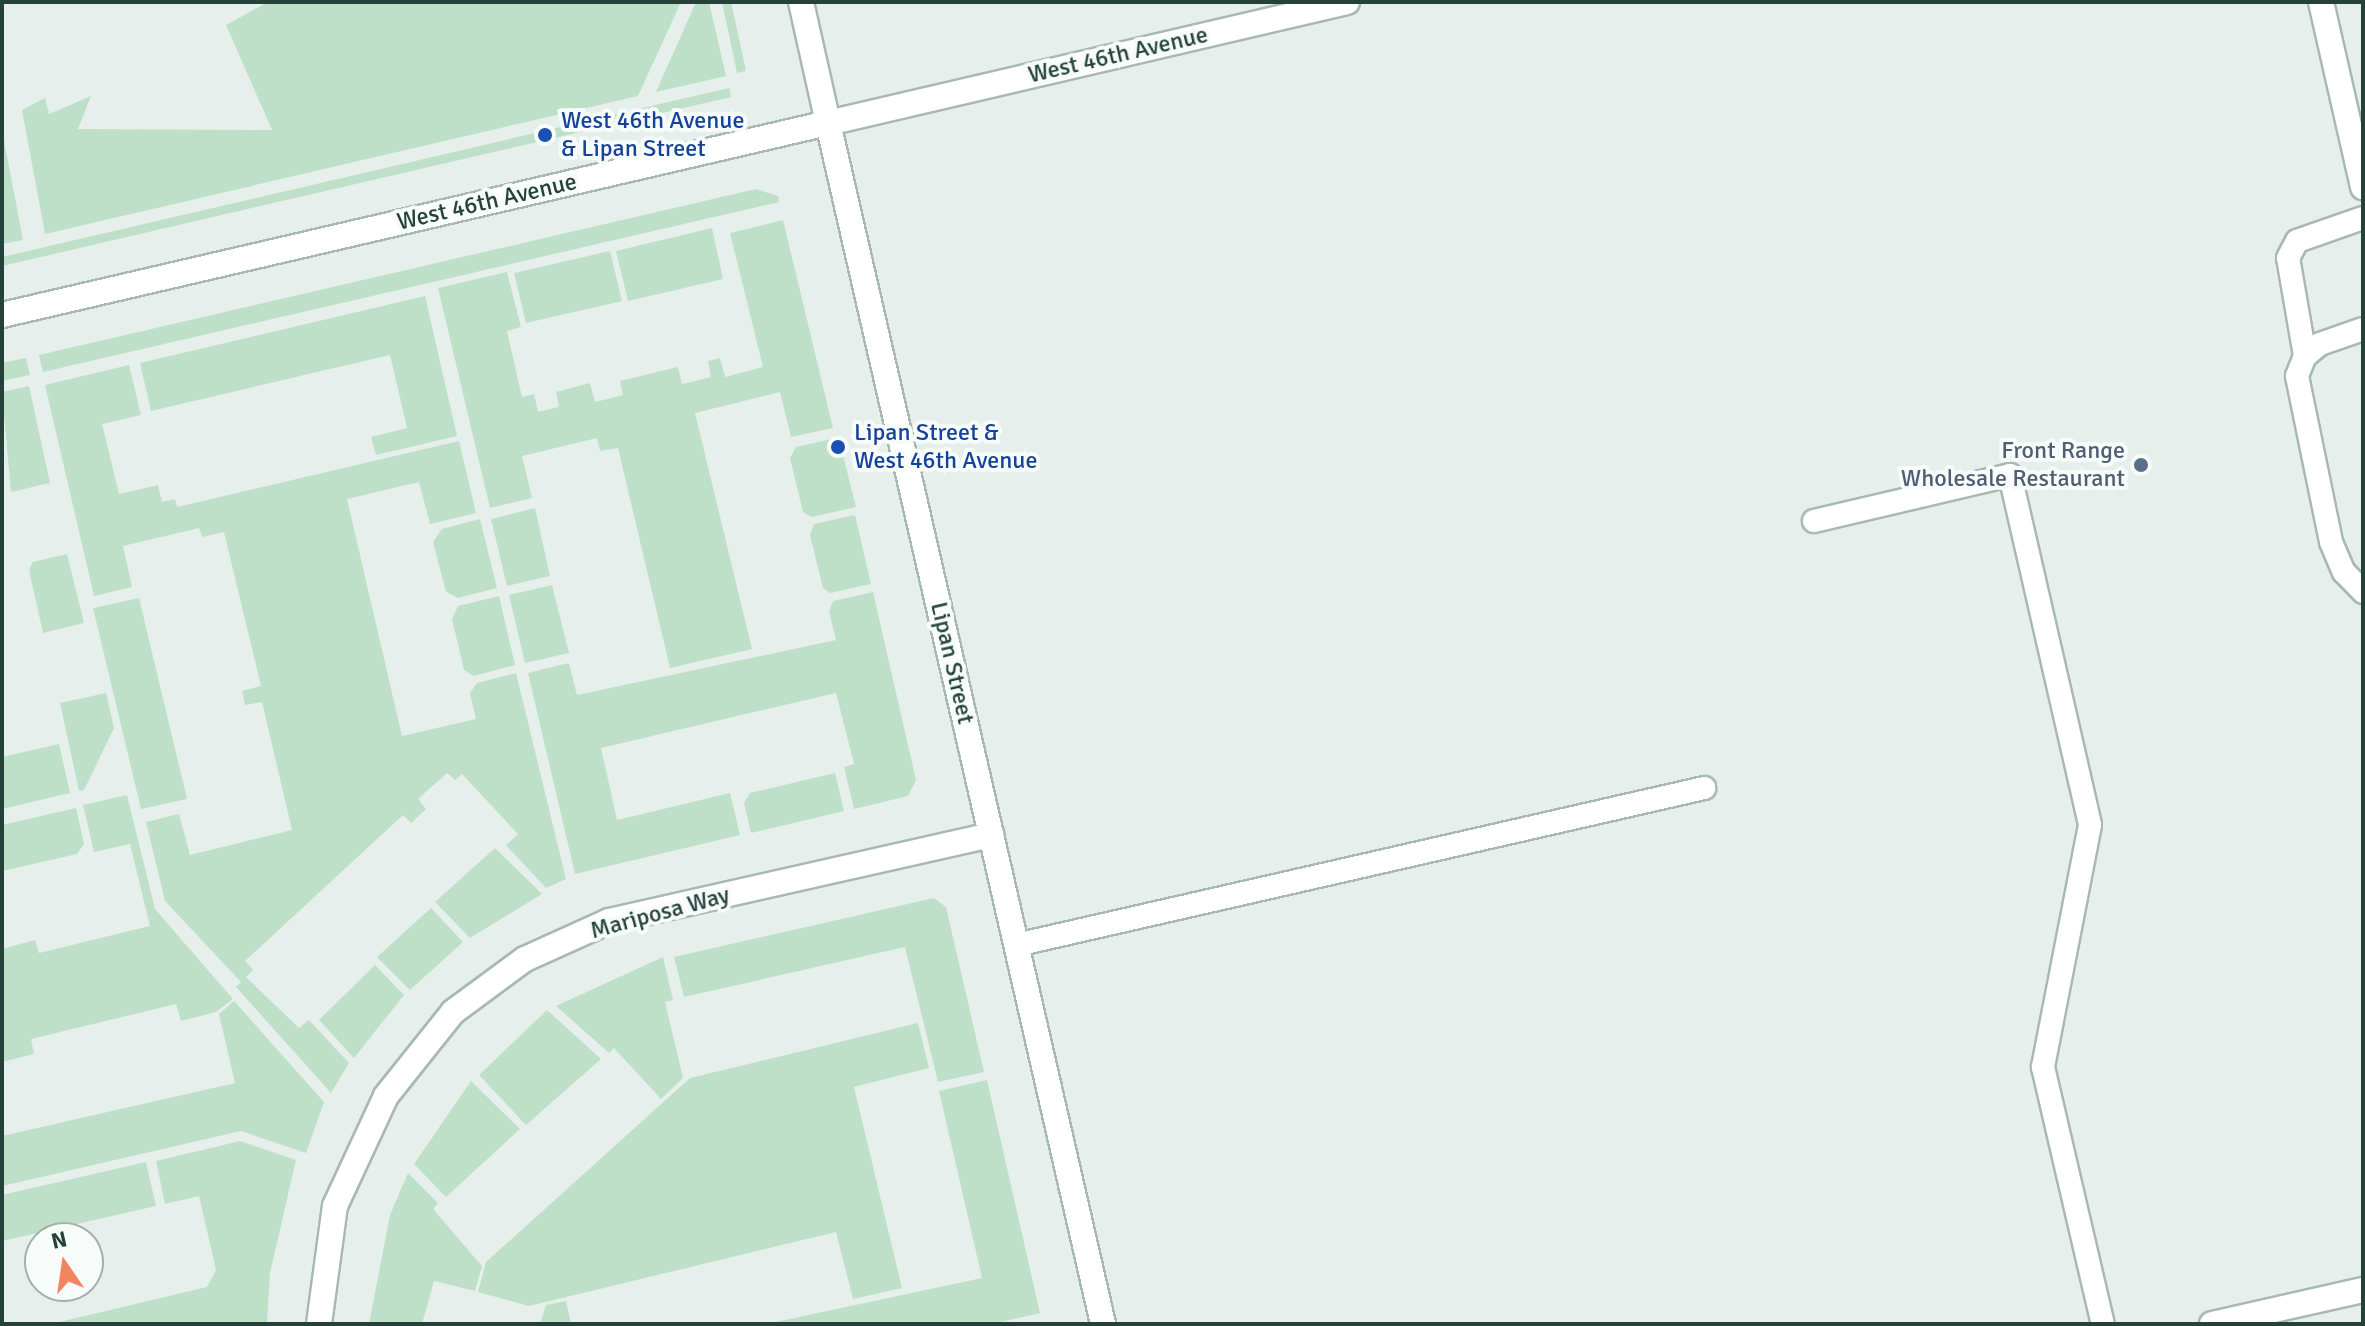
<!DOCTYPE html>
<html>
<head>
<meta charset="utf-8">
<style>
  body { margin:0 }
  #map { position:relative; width:2365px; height:1326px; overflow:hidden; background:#e6efeb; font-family:Signika,sans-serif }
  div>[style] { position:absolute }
  .green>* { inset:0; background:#bfe0c8 }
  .roads { filter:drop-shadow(2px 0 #a8b8b2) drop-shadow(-2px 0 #a8b8b2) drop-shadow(0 2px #a8b8b2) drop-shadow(0 -2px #a8b8b2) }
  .service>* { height:22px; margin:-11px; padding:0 11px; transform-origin:11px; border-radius:11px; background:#fff }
  .minor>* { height:24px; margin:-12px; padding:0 12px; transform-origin:12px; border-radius:12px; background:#fff }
  .tertiary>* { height:24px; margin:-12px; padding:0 12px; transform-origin:12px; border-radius:12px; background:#fff }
  .dots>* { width:22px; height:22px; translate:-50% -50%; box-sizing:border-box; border:4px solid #f7fbf9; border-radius:50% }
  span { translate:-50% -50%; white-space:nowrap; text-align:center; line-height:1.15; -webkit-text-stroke:8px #f7fbf9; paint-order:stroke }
  .street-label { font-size:24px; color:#24423a }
  .transit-label { font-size:24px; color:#164399 }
  .left { translate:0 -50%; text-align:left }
  .service-label { font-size:24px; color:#4e5e75 }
  .right { translate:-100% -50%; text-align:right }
  .frame { position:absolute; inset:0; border:4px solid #24423a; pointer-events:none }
  .north { position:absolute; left:24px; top:1222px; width:80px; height:80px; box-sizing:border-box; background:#f7fbf9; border:2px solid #a3b1ad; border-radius:50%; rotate:347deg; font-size:22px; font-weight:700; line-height:32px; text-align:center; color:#24423a }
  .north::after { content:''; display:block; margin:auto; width:28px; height:36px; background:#f4845f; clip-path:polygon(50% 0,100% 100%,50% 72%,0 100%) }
</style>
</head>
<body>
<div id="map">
  <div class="green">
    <div style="clip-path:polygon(268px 2px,681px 2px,638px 96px,45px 234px,22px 110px,45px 98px,49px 114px,91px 96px,78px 129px,272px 130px,226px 25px)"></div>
    <div style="clip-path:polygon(696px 2px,709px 2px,726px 76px,656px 92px)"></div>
    <div style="clip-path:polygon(722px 2px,731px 2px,746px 71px,737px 73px)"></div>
    <div style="clip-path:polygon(729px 88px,731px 97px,2px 266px,2px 257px)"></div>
    <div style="clip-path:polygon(2px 130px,23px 240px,2px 244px)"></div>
    <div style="clip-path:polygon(756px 189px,778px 196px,779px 202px,43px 372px,39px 355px)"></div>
    <div style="clip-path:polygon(783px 220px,833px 428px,791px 437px,780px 392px,695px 413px,752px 649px,670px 668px,618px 448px,600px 451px,597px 438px,522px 456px,532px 498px,490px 508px,438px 288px,507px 272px,521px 327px,507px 331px,522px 397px,534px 394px,538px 412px,559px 407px,556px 392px,590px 383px,595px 402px,623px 395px,620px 381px,678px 367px,682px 384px,711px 377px,708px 361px,720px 358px,725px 377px,763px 367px,730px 233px)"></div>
    <div style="clip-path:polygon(712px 228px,723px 279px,628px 301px,616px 251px)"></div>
    <div style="clip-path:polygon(610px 251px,622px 301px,526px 323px,514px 273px)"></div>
    <div style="clip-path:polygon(425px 296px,457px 436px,376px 455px,371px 437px,407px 428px,390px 355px,151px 411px,140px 363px)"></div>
    <div style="clip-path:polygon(26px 358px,30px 375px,2px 381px,2px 363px)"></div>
    <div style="clip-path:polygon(129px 365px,141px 415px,102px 424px,119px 494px,158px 485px,162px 502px,175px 499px,177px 507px,459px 441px,476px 513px,430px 524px,419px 482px,347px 499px,402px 736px,476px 719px,470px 693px,477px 683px,516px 673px,566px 879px,546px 888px,506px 845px,518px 834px,462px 774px,455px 780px,447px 773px,418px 799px,426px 809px,411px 823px,403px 815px,245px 961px,253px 970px,246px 977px,299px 1028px,309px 1020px,349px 1063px,331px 1093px,236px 987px,241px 982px,165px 901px,146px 822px,179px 814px,190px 855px,292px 830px,262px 702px,245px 705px,242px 691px,261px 686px,224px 532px,202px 537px,199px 528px,123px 546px,132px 587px,94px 596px,45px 385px)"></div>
    <div style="clip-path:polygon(29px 386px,50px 483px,11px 492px,2px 392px)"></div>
    <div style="clip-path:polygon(832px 439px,835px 453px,842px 451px,856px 507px,812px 517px,803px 512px,790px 458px,796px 447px)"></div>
    <div style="clip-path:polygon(535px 508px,550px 576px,507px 586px,491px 519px)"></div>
    <div style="clip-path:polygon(855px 515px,871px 584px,830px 593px,823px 588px,810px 535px,814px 524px)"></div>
    <div style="clip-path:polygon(480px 519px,497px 588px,458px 598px,446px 592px,433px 542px,442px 529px)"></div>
    <div style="clip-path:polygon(67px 554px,84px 623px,43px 633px,29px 570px,33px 562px)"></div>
    <div style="clip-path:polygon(552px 585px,569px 653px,525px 663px,509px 595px)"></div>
    <div style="clip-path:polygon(873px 592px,916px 780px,908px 796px,854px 809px,844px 767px,854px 764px,836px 693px,601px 748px,617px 820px,730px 793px,740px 835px,575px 874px,528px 673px,569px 663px,577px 695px,836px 640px,829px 611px,833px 601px)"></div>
    <div style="clip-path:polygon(499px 596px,515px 665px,474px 676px,464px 670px,452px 619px,458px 606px)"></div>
    <div style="clip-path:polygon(139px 598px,187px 799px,141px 809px,93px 608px)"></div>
    <div style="clip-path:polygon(106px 693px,114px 728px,84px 790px,79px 791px,60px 703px)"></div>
    <div style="clip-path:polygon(59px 744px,70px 793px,2px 809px,2px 757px)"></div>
    <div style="clip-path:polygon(835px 773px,844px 811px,751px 833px,744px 803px,750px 793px)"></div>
    <div style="clip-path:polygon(127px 795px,155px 909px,233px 999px,216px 1012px,181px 1021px,176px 1004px,31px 1039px,34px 1054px,2px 1062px,2px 949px,35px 940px,39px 953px,150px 926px,130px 844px,94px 852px,83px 805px)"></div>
    <div style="clip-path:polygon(76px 808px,84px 844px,77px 854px,2px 871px,2px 825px)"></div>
    <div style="clip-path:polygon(495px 848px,542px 894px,470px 938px,435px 902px)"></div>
    <div style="clip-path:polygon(934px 898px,946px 907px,984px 1072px,938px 1082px,905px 947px,684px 997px,674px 957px)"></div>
    <div style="clip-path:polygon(431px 908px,463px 942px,410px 990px,377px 957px)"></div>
    <div style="clip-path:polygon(663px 957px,673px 1000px,665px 1002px,683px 1078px,661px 1099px,614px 1048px,609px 1053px,556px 1006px)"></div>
    <div style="clip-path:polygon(375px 965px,404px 995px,354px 1058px,319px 1020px)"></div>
    <div style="clip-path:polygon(234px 1001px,324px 1102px,306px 1153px,241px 1131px,2px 1186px,2px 1136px,235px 1083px,219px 1014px)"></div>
    <div style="clip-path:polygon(547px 1010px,601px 1059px,526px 1125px,479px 1075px)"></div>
    <div style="clip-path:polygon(918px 1023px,929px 1068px,854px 1087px,902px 1288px,853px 1299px,836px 1232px,529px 1306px,478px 1292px,486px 1262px,690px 1078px)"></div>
    <div style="clip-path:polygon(987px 1080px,1040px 1313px,991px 1324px,766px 1324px,982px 1278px,939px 1091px)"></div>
    <div style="clip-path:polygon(471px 1081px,520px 1129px,446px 1197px,414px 1164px)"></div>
    <div style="clip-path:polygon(240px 1141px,296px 1160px,270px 1273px,267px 1324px,51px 1324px,207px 1287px,216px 1270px,199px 1196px,165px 1204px,156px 1161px)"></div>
    <div style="clip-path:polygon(146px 1162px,156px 1206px,2px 1241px,2px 1195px)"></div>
    <div style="clip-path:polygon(408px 1173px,438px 1203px,433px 1209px,482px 1266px,475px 1291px,434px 1281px,422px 1324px,369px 1324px,390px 1215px)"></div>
    <div style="clip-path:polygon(566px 1301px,571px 1324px,540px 1324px,546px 1305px)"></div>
  </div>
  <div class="roads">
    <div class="service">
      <div style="left:2363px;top:329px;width:46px;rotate:160.8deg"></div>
      <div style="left:2320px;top:344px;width:19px;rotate:141deg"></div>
      <div style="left:2305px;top:356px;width:22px;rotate:112deg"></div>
      <div style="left:2297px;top:376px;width:169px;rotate:78.4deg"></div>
      <div style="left:2331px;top:542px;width:33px;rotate:67deg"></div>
      <div style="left:2344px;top:572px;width:28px;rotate:46deg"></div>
      <div style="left:2305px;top:356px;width:99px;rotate:-99.8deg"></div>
      <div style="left:2288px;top:258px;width:19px;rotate:-62deg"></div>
      <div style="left:2297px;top:241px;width:70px;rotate:-19.2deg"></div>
      <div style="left:1814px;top:521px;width:201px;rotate:-13.2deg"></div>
      <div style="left:2010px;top:475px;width:359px;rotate:77.1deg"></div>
      <div style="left:2090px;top:825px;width:247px;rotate:101deg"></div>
      <div style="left:2043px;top:1067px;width:264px;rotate:76.9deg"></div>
      <div style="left:1016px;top:945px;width:706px;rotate:-12.85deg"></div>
    </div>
    <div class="minor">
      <div style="left:801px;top:2px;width:124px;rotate:77.4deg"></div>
      <div style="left:828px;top:123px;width:533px;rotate:-13.12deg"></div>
      <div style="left:2321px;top:2px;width:190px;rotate:77.2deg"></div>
      <div style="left:319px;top:1324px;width:119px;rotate:-82.3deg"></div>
      <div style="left:335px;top:1206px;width:121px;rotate:-65.1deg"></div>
      <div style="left:386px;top:1096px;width:107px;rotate:-51.4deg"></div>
      <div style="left:453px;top:1012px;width:89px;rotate:-36.4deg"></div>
      <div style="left:525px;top:959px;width:92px;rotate:-24.3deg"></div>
      <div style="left:609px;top:921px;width:392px;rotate:-12.7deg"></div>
      <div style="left:2212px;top:1324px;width:155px;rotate:-12.7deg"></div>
    </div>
    <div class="tertiary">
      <div style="left:2px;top:315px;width:848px;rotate:-13.09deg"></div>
      <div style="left:828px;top:123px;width:1232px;rotate:77.1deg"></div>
    </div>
  </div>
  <div class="dots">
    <div style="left:545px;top:135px;background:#1a4fb4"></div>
    <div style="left:838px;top:447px;background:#1a4fb4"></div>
    <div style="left:2141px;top:465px;background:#5c6f8a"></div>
  </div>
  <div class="street-label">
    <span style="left:1118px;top:55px;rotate:-13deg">West 46th Avenue</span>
    <span style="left:487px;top:202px;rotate:-13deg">West 46th Avenue</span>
    <span style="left:952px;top:663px;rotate:77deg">Lipan Street</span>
    <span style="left:660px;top:913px;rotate:-15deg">Mariposa Way</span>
  </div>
  <div class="transit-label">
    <span class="left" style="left:561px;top:135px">West 46th Avenue<br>&amp; Lipan Street</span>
    <span class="left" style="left:854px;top:447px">Lipan Street &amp;<br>West 46th Avenue</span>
  </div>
  <div class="service-label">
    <span class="right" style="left:2125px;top:465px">Front Range<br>Wholesale Restaurant</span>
  </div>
  <div class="frame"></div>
  <div class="north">N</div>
</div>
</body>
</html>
